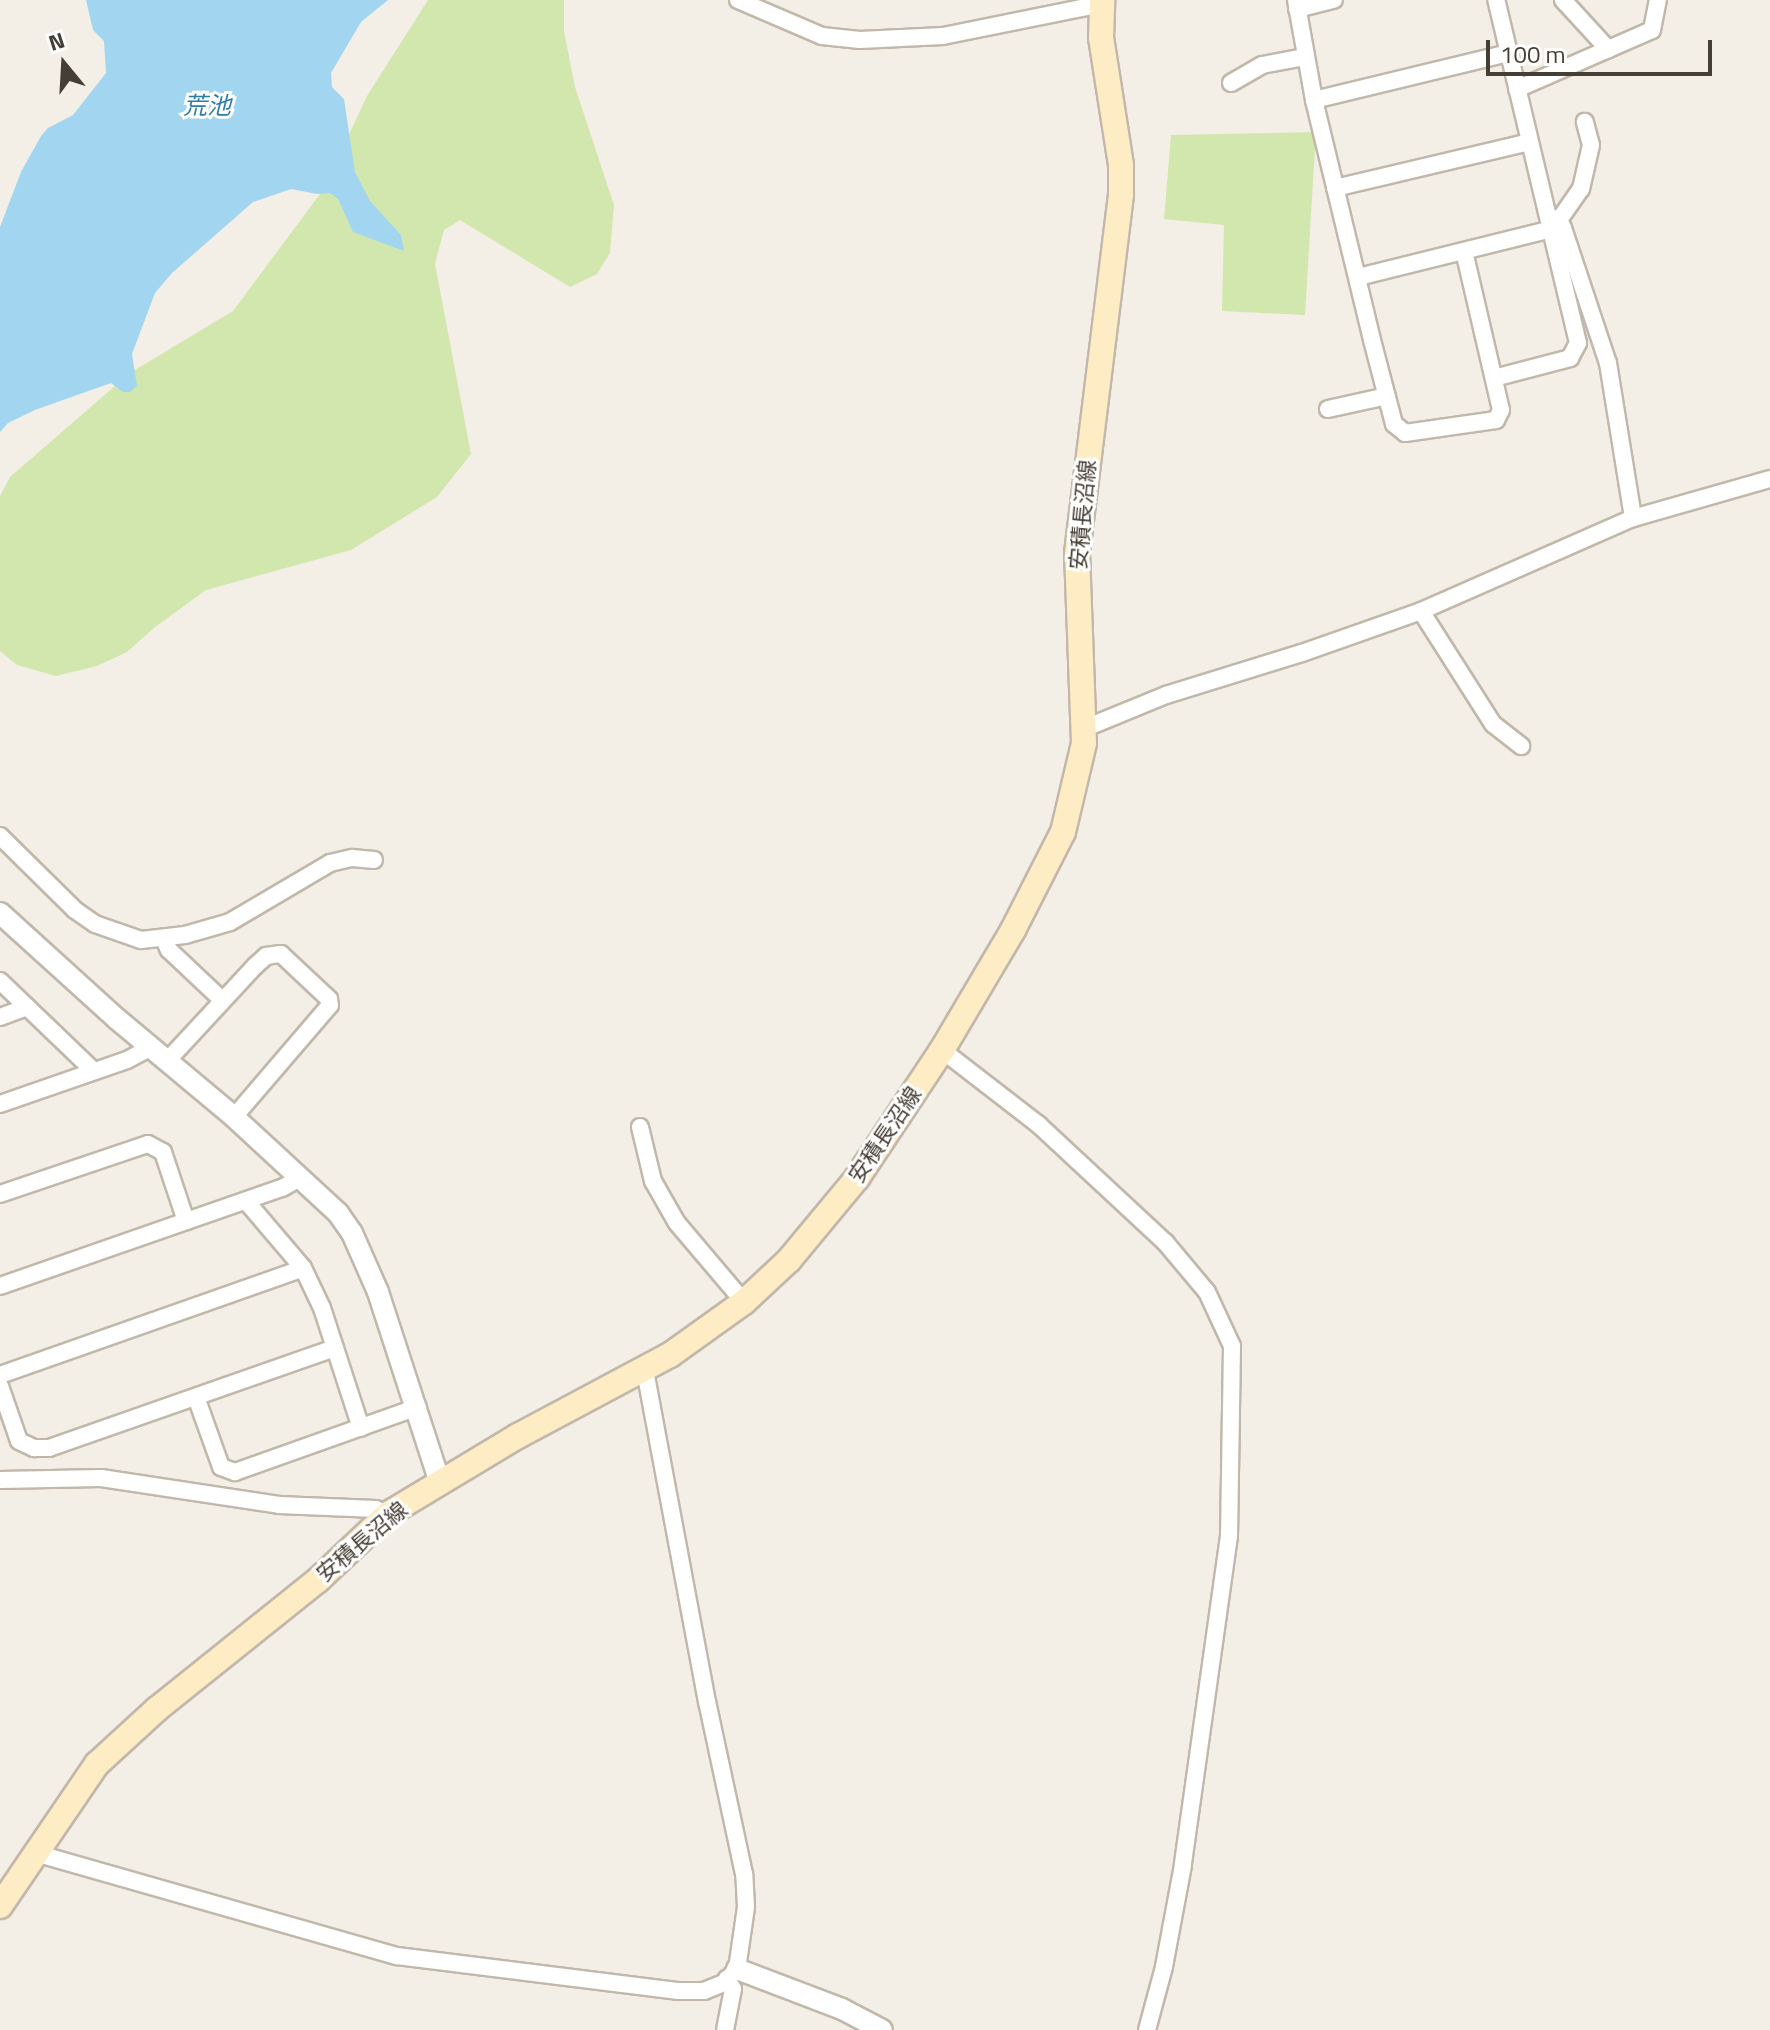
<!DOCTYPE html>
<html>
<head>
<meta charset="utf-8">
<style>
  body { margin:0 }
  #map { position:relative; width:1770px; height:2030px; overflow:hidden; background:#f3eee6; font-family:"Titillium Web","Noto Sans JP",sans-serif }
  div>[style] { position:absolute }
  .green>* { inset:0; background:#d2e7ae }
  .water>* { inset:0; background:#a2d6f0 }
  .roads { filter:drop-shadow(2px 0 #c1b8ab) drop-shadow(-2px 0 #c1b8ab) drop-shadow(0 2px #c1b8ab) drop-shadow(0 -2px #c1b8ab) }
  .minor>* { height:16px; margin:-8px; padding:0 8px; transform-origin:8px; border-radius:8px; background:#fff }
  .tertiary>* { height:20px; margin:-10px; padding:0 10px; transform-origin:10px; border-radius:10px; background:#fff }
  .secondary>* { height:24px; margin:-12px; padding:0 12px; transform-origin:12px; border-radius:12px; background:#feecc4 }
  span { translate:-50% -50%; white-space:nowrap; text-align:center; line-height:1.15; -webkit-text-stroke:6px #fff; paint-order:stroke }
  .street-label { font-size:22px; color:#453e35 }
  .water-label { font-size:24px; color:#2e7da9; font-style:italic }
  .north { position:absolute; left:24px; top:24px; width:80px; height:80px; -webkit-text-stroke:6px #fff; paint-order:stroke; rotate:342deg; font-size:22px; font-weight:700; line-height:32px; text-align:center; color:#453e35 }
  .north::after { content:''; display:block; margin:auto; width:28px; height:36px; background:#453e35; clip-path:polygon(50% 0,100% 100%,50% 72%,0 100%) }
  .scale { position:absolute; left:1486px; top:40px; width:226px; height:36px; box-sizing:border-box; border:4px solid #453e35; border-top:0; padding-left:10px; font-size:24px; line-height:28px; white-space:nowrap; color:#453e35; -webkit-text-stroke:6px #fff; paint-order:stroke }
</style>
</head>
<body>
<div id="map">
  <div class="green">
    <div style="clip-path:polygon(428px 0,564px 0,564px 31px,575px 87px,614px 205px,610px 253px,597px 274px,570px 287px,460px 220px,444px 230px,435px 264px,471px 454px,437px 497px,351px 550px,206px 590px,155px 627px,127px 652px,97px 666px,56px 676px,17px 665px,0 651px,0 496px,10px 477px,130px 373px,233px 311px,323px 190px,367px 96px)"></div>
    <div style="clip-path:polygon(1316px 132px,1305px 315px,1222px 311px,1224px 225px,1164px 219px,1171px 135px)"></div>
  </div>
  <div class="water">
    <div style="clip-path:polygon(86px 0,388px 0,361px 22px,331px 73px,332px 87px,344px 99px,355px 172px,370px 201px,401px 235px,404px 251px,353px 232px,338px 199px,330px 193px,317px 194px,291px 189px,253px 202px,172px 273px,155px 293px,132px 354px,137px 386px,130px 392px,123px 392px,111px 383px,35px 410px,8px 423px,0 432px,0 227px,21px 172px,41px 136px,48px 128px,73px 115px,106px 73px,104px 41px,93px 30px)"></div>
  </div>
  <div class="roads">
    <div class="minor">
      <div style="left:738px;top:0;width:91px;rotate:23.2deg"></div>
      <div style="left:822px;top:36px;width:38px;rotate:6deg"></div>
      <div style="left:860px;top:40px;width:83px;rotate:-2.8deg"></div>
      <div style="left:943px;top:36px;width:161px;rotate:-11.4deg"></div>
      <div style="left:1296px;top:0;width:102px;rotate:79.8deg"></div>
      <div style="left:1314px;top:100px;width:247px;rotate:76.4deg"></div>
      <div style="left:1372px;top:340px;width:87px;rotate:75.3deg"></div>
      <div style="left:1394px;top:424px;width:14px;rotate:39deg"></div>
      <div style="left:1405px;top:433px;width:92px;rotate:-8.1deg"></div>
      <div style="left:1496px;top:420px;width:11px;rotate:-63deg"></div>
      <div style="left:1501px;top:410px;width:163px;rotate:-103.1deg"></div>
      <div style="left:1563px;top:0;width:67px;rotate:47.4deg"></div>
      <div style="left:1297px;top:9px;width:38px;rotate:-14deg"></div>
      <div style="left:1231px;top:83px;width:36px;rotate:-30deg"></div>
      <div style="left:1262px;top:65px;width:44px;rotate:-10.5deg"></div>
      <div style="left:1517px;top:89px;width:147px;rotate:-23.6deg"></div>
      <div style="left:1652px;top:30px;width:31px;rotate:-79deg"></div>
      <div style="left:1314px;top:100px;width:200px;rotate:-13.6deg"></div>
      <div style="left:1335px;top:188px;width:199px;rotate:-13.3deg"></div>
      <div style="left:1549px;top:217px;width:10px;rotate:17deg"></div>
      <div style="left:1559px;top:220px;width:9px;rotate:63deg"></div>
      <div style="left:1563px;top:228px;width:142px;rotate:71.6deg"></div>
      <div style="left:1608px;top:363px;width:157px;rotate:80.8deg"></div>
      <div style="left:1559px;top:220px;width:38px;rotate:-55deg"></div>
      <div style="left:1581px;top:189px;width:45px;rotate:-77.2deg"></div>
      <div style="left:1591px;top:145px;width:24px;rotate:-105deg"></div>
      <div style="left:1358px;top:277px;width:200px;rotate:-13.9deg"></div>
      <div style="left:1494px;top:378px;width:79px;rotate:-14.7deg"></div>
      <div style="left:1570px;top:358px;width:17px;rotate:-62deg"></div>
      <div style="left:1578px;top:343px;width:353px;rotate:-103.4deg"></div>
      <div style="left:1328px;top:409px;width:60px;rotate:-12.4deg"></div>
      <div style="left:1421px;top:611px;width:134px;rotate:57.5deg"></div>
      <div style="left:1493px;top:724px;width:36px;rotate:38deg"></div>
      <div style="left:1083px;top:729px;width:90px;rotate:-22.3deg"></div>
      <div style="left:1166px;top:695px;width:142px;rotate:-17.2deg"></div>
      <div style="left:1302px;top:653px;width:126px;rotate:-19.4deg"></div>
      <div style="left:1421px;top:611px;width:232px;rotate:-23.7deg"></div>
      <div style="left:1633px;top:518px;width:142px;rotate:-15.9deg"></div>
      <div style="left:0;top:836px;width:105px;rotate:44.6deg"></div>
      <div style="left:75px;top:910px;width:24px;rotate:35deg"></div>
      <div style="left:95px;top:924px;width:49px;rotate:19.2deg"></div>
      <div style="left:141px;top:940px;width:44px;rotate:-6.5deg"></div>
      <div style="left:185px;top:935px;width:47px;rotate:-16.1deg"></div>
      <div style="left:230px;top:922px;width:116px;rotate:-30.5deg"></div>
      <div style="left:330px;top:863px;width:23px;rotate:-13deg"></div>
      <div style="left:352px;top:858px;width:22px;rotate:5deg"></div>
      <div style="left:164px;top:939px;width:12px;rotate:66deg"></div>
      <div style="left:169px;top:950px;width:73px;rotate:43.3deg"></div>
      <div style="left:0;top:981px;width:130px;rotate:43.8deg"></div>
      <div style="left:0;top:1017px;width:29px;rotate:-20deg"></div>
      <div style="left:942px;top:1050px;width:123px;rotate:37.7deg"></div>
      <div style="left:1039px;top:1125px;width:172px;rotate:42.9deg"></div>
      <div style="left:1165px;top:1242px;width:65px;rotate:50deg"></div>
      <div style="left:1207px;top:1292px;width:60px;rotate:65.2deg"></div>
      <div style="left:1232px;top:1346px;width:190px;rotate:90.9deg"></div>
      <div style="left:1229px;top:1536px;width:332px;rotate:98deg"></div>
      <div style="left:1183px;top:1865px;width:104px;rotate:100.6deg"></div>
      <div style="left:1164px;top:1967px;width:65px;rotate:105.1deg"></div>
      <div style="left:167px;top:1061px;width:129px;rotate:-47.2deg"></div>
      <div style="left:255px;top:966px;width:15px;rotate:-42deg"></div>
      <div style="left:266px;top:956px;width:15px;rotate:-8deg"></div>
      <div style="left:281px;top:954px;width:66px;rotate:43.2deg"></div>
      <div style="left:329px;top:999px;width:6px;rotate:81deg"></div>
      <div style="left:330px;top:1005px;width:148px;rotate:130.6deg"></div>
      <div style="left:0;top:1104px;width:134px;rotate:-19.1deg"></div>
      <div style="left:127px;top:1060px;width:27px;rotate:-28deg"></div>
      <div style="left:640px;top:1127px;width:56px;rotate:76.5deg"></div>
      <div style="left:653px;top:1181px;width:48px;rotate:60.3deg"></div>
      <div style="left:677px;top:1223px;width:104px;rotate:49.7deg"></div>
      <div style="left:0;top:1194px;width:156px;rotate:-18.7deg"></div>
      <div style="left:148px;top:1144px;width:17px;rotate:28deg"></div>
      <div style="left:163px;top:1152px;width:73px;rotate:71.6deg"></div>
      <div style="left:246px;top:1201px;width:88px;rotate:49.6deg"></div>
      <div style="left:303px;top:1268px;width:44px;rotate:64.6deg"></div>
      <div style="left:322px;top:1308px;width:126px;rotate:72deg"></div>
      <div style="left:0;top:1286px;width:299px;rotate:-19.2deg"></div>
      <div style="left:282px;top:1188px;width:21px;rotate:-29deg"></div>
      <div style="left:0;top:1375px;width:321px;rotate:-19.4deg"></div>
      <div style="left:0;top:1386px;width:58px;rotate:70.9deg"></div>
      <div style="left:19px;top:1441px;width:17px;rotate:25deg"></div>
      <div style="left:34px;top:1448px;width:15px"></div>
      <div style="left:49px;top:1448px;width:303px;rotate:-19.3deg"></div>
      <div style="left:196px;top:1397px;width:74px;rotate:70.3deg"></div>
      <div style="left:221px;top:1467px;width:15px;rotate:20deg"></div>
      <div style="left:235px;top:1472px;width:194px;rotate:-19.6deg"></div>
      <div style="left:0;top:1480px;width:101px;rotate:-1.1deg"></div>
      <div style="left:101px;top:1478px;width:180px;rotate:8.6deg"></div>
      <div style="left:279px;top:1505px;width:97px;rotate:2.4deg"></div>
      <div style="left:376px;top:1509px;width:13px;rotate:23deg"></div>
      <div style="left:35px;top:1853px;width:376px;rotate:15.9deg"></div>
      <div style="left:397px;top:1956px;width:284px;rotate:7.1deg"></div>
      <div style="left:679px;top:1991px;width:25px"></div>
      <div style="left:704px;top:1991px;width:22px;rotate:-22deg"></div>
      <div style="left:724px;top:1983px;width:19px;rotate:-47deg"></div>
      <div style="left:737px;top:1969px;width:63px;rotate:-81.7deg"></div>
      <div style="left:746px;top:1907px;width:33px;rotate:-93deg"></div>
      <div style="left:744px;top:1874px;width:176px;rotate:-102.1deg"></div>
      <div style="left:707px;top:1702px;width:337px;rotate:-100.6deg"></div>
      <div style="left:725px;top:2030px;width:42px;rotate:-79deg"></div>
      <div style="left:733px;top:1989px;width:12px;rotate:-121deg"></div>
    </div>
    <div class="tertiary">
      <div style="left:0;top:913px;width:158px;rotate:42.2deg"></div>
      <div style="left:117px;top:1019px;width:153px;rotate:39.9deg"></div>
      <div style="left:234px;top:1117px;width:142px;rotate:42.7deg"></div>
      <div style="left:338px;top:1213px;width:24px;rotate:55deg"></div>
      <div style="left:352px;top:1233px;width:64px;rotate:66.2deg"></div>
      <div style="left:378px;top:1292px;width:201px;rotate:72deg"></div>
      <div style="left:737px;top:1969px;width:112px;rotate:20.9deg"></div>
      <div style="left:842px;top:2009px;width:45px;rotate:27.7deg"></div>
    </div>
    <div class="secondary">
      <div style="left:0;top:1906px;width:172px;rotate:-55.7deg"></div>
      <div style="left:97px;top:1764px;width:81px;rotate:-42.5deg"></div>
      <div style="left:157px;top:1709px;width:206px;rotate:-38.7deg"></div>
      <div style="left:318px;top:1580px;width:96px;rotate:-43.3deg"></div>
      <div style="left:388px;top:1514px;width:152px;rotate:-31deg"></div>
      <div style="left:518px;top:1436px;width:172px;rotate:-28.1deg"></div>
      <div style="left:670px;top:1355px;width:91px;rotate:-35.6deg"></div>
      <div style="left:744px;top:1302px;width:62px;rotate:-43deg"></div>
      <div style="left:789px;top:1260px;width:107px;rotate:-50.3deg"></div>
      <div style="left:857px;top:1178px;width:154px;rotate:-56.4deg"></div>
      <div style="left:942px;top:1050px;width:139px;rotate:-59.4deg"></div>
      <div style="left:1013px;top:930px;width:110px;rotate:-63deg"></div>
      <div style="left:1063px;top:832px;width:91px;rotate:-76.7deg"></div>
      <div style="left:1084px;top:743px;width:190px;rotate:-92.1deg"></div>
      <div style="left:1077px;top:553px;width:361px;rotate:-83deg"></div>
      <div style="left:1121px;top:195px;width:30px;rotate:-90deg"></div>
      <div style="left:1121px;top:165px;width:129px;rotate:-98.9deg"></div>
      <div style="left:1101px;top:38px;width:38px;rotate:-88deg"></div>
    </div>
  </div>
  <div class="street-label">
    <span style="left:1083px;top:515px;rotate:-85deg">安積長沼線</span>
    <span style="left:885px;top:1135px;rotate:-56deg">安積長沼線</span>
    <span style="left:362px;top:1542px;rotate:-40deg">安積長沼線</span>
  </div>
  <div class="water-label">
    <span style="left:207px;top:106px">荒池</span>
  </div>
  <div class="north">N</div>
  <div class="scale">100 m</div>
</div>
</body>
</html>
